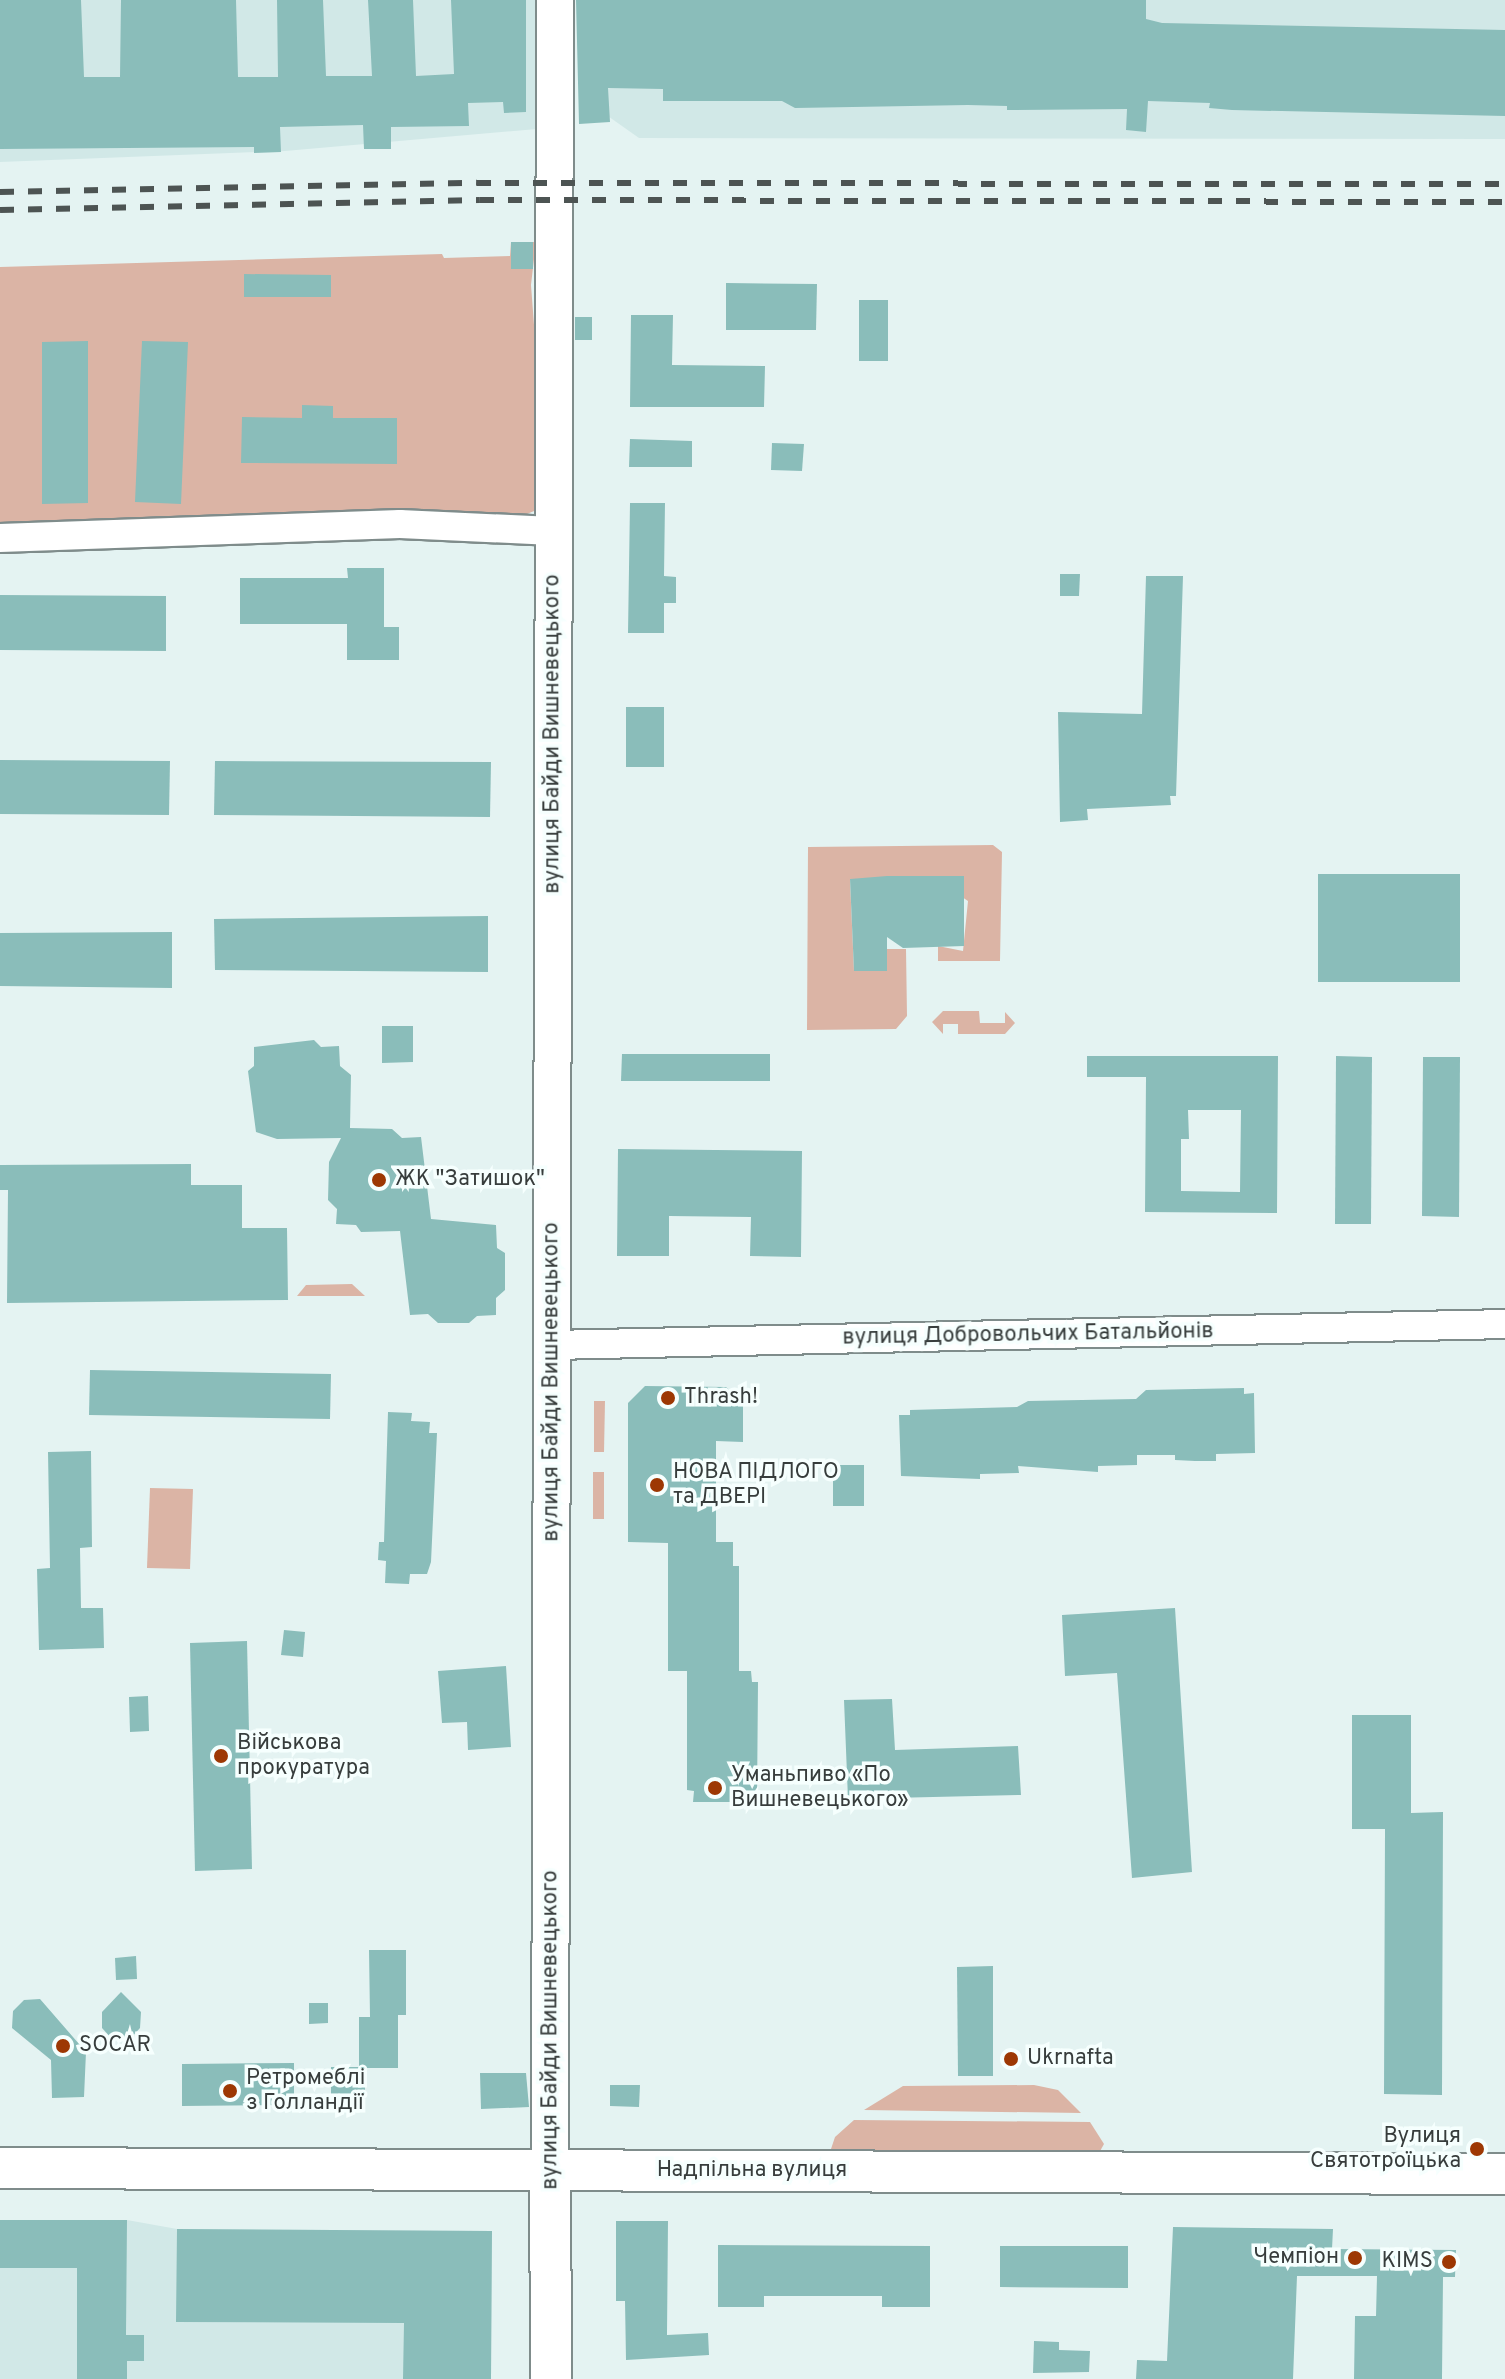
<!DOCTYPE html>
<html>
<head>
<meta charset="utf-8">
<style>
  body { margin:0 }
  #map { position:relative; width:1505px; height:2379px; overflow:hidden; background:#e4f3f2; font-family:Overpass,sans-serif }
  div>[style] { position:absolute }
  .built>* { inset:0; background:#d1e8e7 }
  .green>* { inset:0; background:#dbb4a5 }
  .building>* { inset:0; background:#8abdba }
  .roads { filter:drop-shadow(2px 0 #7f8c8b) drop-shadow(-2px 0 #7f8c8b) drop-shadow(0 2px #7f8c8b) drop-shadow(0 -2px #7f8c8b) }
  .minor>* { height:28px; margin:-14px; padding:0 14px; transform-origin:14px; border-radius:14px; background:#fff }
  .tertiary>* { height:36px; margin:-18px; padding:0 18px; transform-origin:18px; border-radius:18px; background:#fff }
  .secondary>* { height:40px; margin:-20px; padding:0 20px; transform-origin:20px; border-radius:20px; background:#fff }
  .rail>* { height:6px; margin-top:-3px; transform-origin:0; background:repeating-linear-gradient(90deg,#4d5453 0 14px,transparent 0 28px) }
  .dots>* { width:22px; height:22px; translate:-50% -50%; box-sizing:border-box; border:4px solid #f6fffe; border-radius:50% }
  span { translate:-50% -50%; white-space:nowrap; text-align:center; line-height:1.15; -webkit-text-stroke:7px #f6fffe; paint-order:stroke }
  .street-label { font-size:22px; color:#373d3c }
  .poi-label { font-size:22px; color:#373d3c }
  .left { translate:0 -50%; text-align:left }
  .right { translate:-100% -50%; text-align:right }
</style>
</head>
<body>
<div id="map">
  <div class="built">
    <div style="clip-path:polygon(0 0,541px 0,537px 129px,285px 151px,0 162px)"></div>
    <div style="clip-path:polygon(586px 0,1505px 0,1505px 139px,639px 138px,588px 102px)"></div>
    <div style="clip-path:polygon(0 2220px,127px 2220px,177px 2229px,492px 2231px,491px 2379px,0 2379px)"></div>
  </div>
  <div class="green">
    <div style="clip-path:polygon(511px 242px,536px 242px,531px 285px,547px 497px,539px 509px,522px 516px,0 533px,0 267px,442px 254px,444px 258px,510px 256px)"></div>
    <div style="clip-path:polygon(993px 845px,1002px 852px,1000px 961px,938px 961px,938px 946px,963px 951px,968px 901px,931px 876px,850px 880px,854px 971px,887px 971px,887px 949px,906px 949px,907px 1016px,896px 1029px,807px 1030px,808px 847px)"></div>
    <div style="clip-path:polygon(943px 1011px,979px 1011px,980px 1023px,1005px 1023px,1005px 1012px,1015px 1023px,1005px 1034px,958px 1034px,958px 1024px,943px 1024px,943px 1034px,932px 1022px)"></div>
    <div style="clip-path:polygon(352px 1284px,365px 1296px,297px 1296px,306px 1285px)"></div>
    <div style="clip-path:polygon(594px 1401px,605px 1401px,604px 1452px,594px 1452px)"></div>
    <div style="clip-path:polygon(593px 1472px,604px 1472px,604px 1519px,593px 1519px)"></div>
    <div style="clip-path:polygon(150px 1488px,193px 1489px,190px 1569px,147px 1568px)"></div>
    <div style="clip-path:polygon(1034px 2085px,1058px 2090px,1081px 2113px,864px 2110px,903px 2086px)"></div>
    <div style="clip-path:polygon(854px 2120px,1090px 2122px,1104px 2144px,1099px 2153px,830px 2152px,835px 2137px)"></div>
  </div>
  <div class="building">
    <div style="clip-path:polygon(0 0,81px 0,84px 77px,120px 77px,121px 0,236px 0,238px 77px,278px 77px,277px 0,323px 0,326px 76px,372px 76px,368px 0,413px 0,416px 76px,454px 74px,451px 0,526px 0,526px 112px,504px 113px,503px 102px,468px 103px,469px 126px,391px 127px,391px 149px,364px 149px,363px 125px,280px 127px,281px 152px,254px 153px,254px 147px,0 149px)"></div>
    <div style="clip-path:polygon(576px 0,1146px 0,1146px 19px,1162px 23px,1505px 30px,1505px 116px,1232px 110px,1209px 108px,1210px 103px,1148px 101px,1146px 132px,1126px 130px,1127px 109px,1007px 110px,1007px 106px,968px 105px,795px 108px,782px 101px,663px 101px,663px 89px,608px 88px,610px 122px,579px 124px)"></div>
    <div style="clip-path:polygon(511px 242px,533px 242px,533px 269px,511px 269px)"></div>
    <div style="clip-path:polygon(244px 274px,331px 275px,331px 297px,244px 297px)"></div>
    <div style="clip-path:polygon(726px 283px,817px 284px,816px 330px,726px 330px)"></div>
    <div style="clip-path:polygon(859px 300px,888px 300px,888px 361px,859px 361px)"></div>
    <div style="clip-path:polygon(631px 315px,673px 315px,672px 365px,765px 366px,764px 407px,630px 407px)"></div>
    <div style="clip-path:polygon(575px 317px,592px 317px,592px 340px,575px 340px)"></div>
    <div style="clip-path:polygon(88px 341px,88px 503px,42px 504px,42px 342px)"></div>
    <div style="clip-path:polygon(142px 341px,188px 342px,181px 504px,135px 502px)"></div>
    <div style="clip-path:polygon(302px 405px,333px 406px,333px 418px,397px 418px,397px 464px,241px 463px,242px 417px,302px 418px)"></div>
    <div style="clip-path:polygon(630px 439px,692px 441px,692px 467px,629px 467px)"></div>
    <div style="clip-path:polygon(772px 443px,804px 444px,802px 471px,771px 470px)"></div>
    <div style="clip-path:polygon(630px 503px,665px 503px,664px 576px,676px 577px,676px 603px,664px 603px,664px 633px,628px 633px)"></div>
    <div style="clip-path:polygon(347px 568px,384px 568px,384px 627px,399px 627px,399px 660px,347px 660px,347px 624px,240px 624px,240px 578px,348px 578px)"></div>
    <div style="clip-path:polygon(1060px 574px,1080px 574px,1079px 596px,1060px 596px)"></div>
    <div style="clip-path:polygon(1146px 576px,1183px 576px,1176px 796px,1170px 796px,1171px 805px,1087px 809px,1088px 820px,1060px 822px,1058px 712px,1142px 714px)"></div>
    <div style="clip-path:polygon(0 595px,166px 596px,166px 651px,0 650px)"></div>
    <div style="clip-path:polygon(626px 707px,664px 707px,664px 767px,626px 767px)"></div>
    <div style="clip-path:polygon(0 760px,170px 761px,169px 815px,0 814px)"></div>
    <div style="clip-path:polygon(215px 761px,491px 762px,490px 817px,214px 815px)"></div>
    <div style="clip-path:polygon(1318px 874px,1460px 874px,1460px 982px,1318px 982px)"></div>
    <div style="clip-path:polygon(887px 876px,964px 876px,964px 946px,903px 948px,887px 937px,887px 971px,854px 971px,850px 879px)"></div>
    <div style="clip-path:polygon(488px 916px,488px 972px,215px 970px,214px 919px)"></div>
    <div style="clip-path:polygon(172px 932px,172px 988px,0 986px,0 933px)"></div>
    <div style="clip-path:polygon(382px 1026px,413px 1026px,413px 1062px,382px 1063px)"></div>
    <div style="clip-path:polygon(314px 1040px,321px 1047px,339px 1046px,340px 1066px,351px 1075px,350px 1128px,392px 1129px,402px 1138px,421px 1137px,431px 1219px,496px 1225px,497px 1248px,505px 1253px,505px 1290px,496px 1298px,496px 1315px,477px 1316px,469px 1323px,438px 1323px,428px 1314px,410px 1315px,400px 1231px,361px 1232px,356px 1225px,336px 1224px,337px 1209px,328px 1200px,329px 1162px,341px 1138px,277px 1139px,256px 1132px,248px 1071px,254px 1066px,254px 1047px)"></div>
    <div style="clip-path:polygon(622px 1054px,770px 1054px,770px 1081px,621px 1081px)"></div>
    <div style="clip-path:polygon(evenodd,1087px 1056px,1278px 1056px,1277px 1213px,1145px 1212px,1146px 1077px,1087px 1077px,1087px 1056px,1188px 1110px,1241px 1110px,1240px 1192px,1181px 1191px,1181px 1139px,1189px 1139px,1188px 1110px)"></div>
    <div style="clip-path:polygon(1336px 1056px,1372px 1057px,1371px 1224px,1335px 1224px)"></div>
    <div style="clip-path:polygon(1423px 1057px,1460px 1057px,1459px 1217px,1422px 1216px)"></div>
    <div style="clip-path:polygon(618px 1149px,802px 1151px,801px 1257px,750px 1256px,751px 1217px,669px 1216px,669px 1256px,617px 1256px)"></div>
    <div style="clip-path:polygon(191px 1164px,191px 1185px,242px 1185px,242px 1228px,287px 1228px,288px 1300px,7px 1303px,8px 1190px,0 1190px,0 1165px)"></div>
    <div style="clip-path:polygon(90px 1370px,331px 1374px,330px 1419px,89px 1415px)"></div>
    <div style="clip-path:polygon(645px 1386px,726px 1387px,743px 1403px,743px 1442px,716px 1441px,716px 1542px,733px 1542px,733px 1566px,739px 1566px,739px 1671px,751px 1671px,752px 1682px,758px 1682px,757px 1802px,693px 1802px,694px 1791px,687px 1790px,687px 1671px,668px 1671px,668px 1543px,628px 1542px,628px 1403px)"></div>
    <div style="clip-path:polygon(1244px 1388px,1244px 1394px,1254px 1393px,1255px 1453px,1216px 1454px,1216px 1461px,1195px 1461px,1175px 1460px,1175px 1455px,1137px 1455px,1137px 1465px,1098px 1466px,1098px 1472px,1018px 1466px,1019px 1473px,980px 1474px,980px 1479px,901px 1476px,899px 1415px,910px 1415px,910px 1410px,1017px 1407px,1028px 1401px,1136px 1399px,1146px 1390px)"></div>
    <div style="clip-path:polygon(388px 1412px,412px 1413px,411px 1421px,430px 1422px,429px 1433px,437px 1433px,431px 1562px,427px 1574px,410px 1574px,409px 1584px,385px 1583px,386px 1561px,378px 1560px,379px 1542px,384px 1542px)"></div>
    <div style="clip-path:polygon(91px 1451px,92px 1547px,80px 1548px,81px 1608px,103px 1608px,104px 1648px,39px 1650px,37px 1569px,50px 1568px,48px 1452px)"></div>
    <div style="clip-path:polygon(833px 1465px,864px 1465px,864px 1506px,833px 1506px)"></div>
    <div style="clip-path:polygon(1175px 1608px,1192px 1872px,1132px 1878px,1117px 1673px,1065px 1676px,1062px 1615px)"></div>
    <div style="clip-path:polygon(284px 1630px,305px 1632px,303px 1657px,281px 1655px)"></div>
    <div style="clip-path:polygon(247px 1641px,252px 1869px,195px 1871px,190px 1643px)"></div>
    <div style="clip-path:polygon(506px 1666px,511px 1747px,468px 1750px,467px 1722px,442px 1723px,438px 1671px)"></div>
    <div style="clip-path:polygon(148px 1696px,149px 1731px,130px 1732px,129px 1697px)"></div>
    <div style="clip-path:polygon(892px 1699px,895px 1750px,1018px 1746px,1021px 1795px,848px 1799px,844px 1700px)"></div>
    <div style="clip-path:polygon(1352px 1715px,1411px 1715px,1411px 1813px,1443px 1812px,1442px 2095px,1384px 2094px,1385px 1829px,1352px 1829px)"></div>
    <div style="clip-path:polygon(369px 1950px,406px 1950px,406px 2015px,398px 2015px,398px 2068px,365px 2068px,365px 2106px,331px 2106px,331px 2067px,359px 2067px,359px 2017px,370px 2017px)"></div>
    <div style="clip-path:polygon(136px 1956px,137px 1979px,116px 1980px,115px 1958px)"></div>
    <div style="clip-path:polygon(993px 1966px,993px 2076px,958px 2076px,957px 1967px)"></div>
    <div style="clip-path:polygon(121px 1992px,141px 2012px,140px 2028px,129px 2040px,112px 2039px,102px 2028px,102px 2012px)"></div>
    <div style="clip-path:polygon(40px 1999px,86px 2052px,84px 2097px,52px 2098px,51px 2060px,12px 2028px,13px 2011px,24px 2000px)"></div>
    <div style="clip-path:polygon(309px 2003px,328px 2003px,328px 2023px,309px 2024px)"></div>
    <div style="clip-path:polygon(294px 2063px,294px 2105px,182px 2106px,182px 2064px)"></div>
    <div style="clip-path:polygon(480px 2073px,526px 2073px,529px 2107px,481px 2109px)"></div>
    <div style="clip-path:polygon(610px 2085px,640px 2085px,639px 2107px,610px 2106px)"></div>
    <div style="clip-path:polygon(0 2220px,127px 2220px,126px 2335px,144px 2335px,144px 2361px,127px 2361px,127px 2379px,77px 2379px,77px 2268px,0 2268px)"></div>
    <div style="clip-path:polygon(616px 2221px,668px 2221px,667px 2335px,708px 2333px,709px 2355px,626px 2360px,625px 2301px,616px 2301px)"></div>
    <div style="clip-path:polygon(1173px 2227px,1333px 2229px,1332px 2249px,1456px 2250px,1455px 2277px,1443px 2277px,1442px 2379px,1354px 2379px,1355px 2316px,1376px 2316px,1377px 2276px,1297px 2276px,1293px 2379px,1136px 2379px,1137px 2360px,1167px 2361px)"></div>
    <div style="clip-path:polygon(177px 2229px,492px 2231px,491px 2379px,403px 2379px,404px 2323px,176px 2322px)"></div>
    <div style="clip-path:polygon(718px 2245px,930px 2246px,930px 2307px,882px 2307px,882px 2296px,764px 2296px,764px 2307px,718px 2307px)"></div>
    <div style="clip-path:polygon(1000px 2246px,1128px 2246px,1128px 2288px,1000px 2287px)"></div>
    <div style="clip-path:polygon(1034px 2341px,1059px 2342px,1059px 2350px,1090px 2351px,1089px 2372px,1033px 2373px)"></div>
  </div>
  <div class="roads">
    <div class="minor">
      <div style="left:0;top:538px;width:400px;rotate:-2deg"></div>
      <div style="left:400px;top:524px;width:153px;rotate:2.6deg"></div>
      <div style="left:552px;top:1345px;width:953px;rotate:-1.26deg"></div>
    </div>
    <div class="tertiary">
      <div style="left:550px;top:2173px;width:2173px;rotate:-89.87deg"></div>
    </div>
    <div class="secondary">
      <div style="left:0;top:2168px;width:1505px;rotate:0.23deg"></div>
      <div style="left:550px;top:2173px;width:206px;rotate:89.7deg"></div>
    </div>
  </div>
  <div class="rail">
    <div style="left:0;top:192px;width:477px;rotate:-1.1deg"></div>
    <div style="left:477px;top:183px;width:1028px;rotate:0.06deg"></div>
    <div style="left:0;top:210px;width:480px;rotate:-1.2deg"></div>
    <div style="left:480px;top:200px;width:1025px;rotate:0.11deg"></div>
  </div>
  <div class="dots">
    <div style="left:379px;top:1180px;background:#9d3804"></div>
    <div style="left:668px;top:1398px;background:#9d3804"></div>
    <div style="left:657px;top:1485px;background:#9d3804"></div>
    <div style="left:221px;top:1756px;background:#9d3804"></div>
    <div style="left:715px;top:1788px;background:#9d3804"></div>
    <div style="left:63px;top:2046px;background:#9d3804"></div>
    <div style="left:1011px;top:2059px;background:#9d3804"></div>
    <div style="left:230px;top:2091px;background:#9d3804"></div>
    <div style="left:1477px;top:2149px;background:#9d3804"></div>
    <div style="left:1355px;top:2258px;background:#9d3804"></div>
    <div style="left:1449px;top:2262px;background:#9d3804"></div>
  </div>
  <div class="street-label">
    <span style="left:553px;top:734px;rotate:-90deg">вулиця Байди Вишневецького</span>
    <span style="left:1028px;top:1335px;rotate:-1deg">вулиця Добровольчих Батальйонів</span>
    <span style="left:552px;top:1382px;rotate:-90deg">вулиця Байди Вишневецького</span>
    <span style="left:551px;top:2030px;rotate:-90deg">вулиця Байди Вишневецького</span>
    <span style="left:752px;top:2171px">Надпільна вулиця</span>
  </div>
  <div class="poi-label">
    <span class="left" style="left:395px;top:1180px">ЖК "Затишок"</span>
    <span class="left" style="left:684px;top:1398px">Thrash!</span>
    <span class="left" style="left:673px;top:1485px">НОВА ПІДЛОГО<br>та ДВЕРІ</span>
    <span class="left" style="left:237px;top:1756px">Військова<br>прокуратура</span>
    <span class="left" style="left:731px;top:1788px">Уманьпиво «По<br>Вишневецького»</span>
    <span class="left" style="left:79px;top:2046px">SOCAR</span>
    <span class="left" style="left:1027px;top:2059px">Ukrnafta</span>
    <span class="left" style="left:246px;top:2091px">Ретромеблі<br>з Голландії</span>
    <span class="right" style="left:1461px;top:2149px">Вулиця<br>Святотроїцька</span>
    <span class="right" style="left:1339px;top:2258px">Чемпіон</span>
    <span class="right" style="left:1433px;top:2262px">KIMS</span>
  </div>
</div>
</body>
</html>
